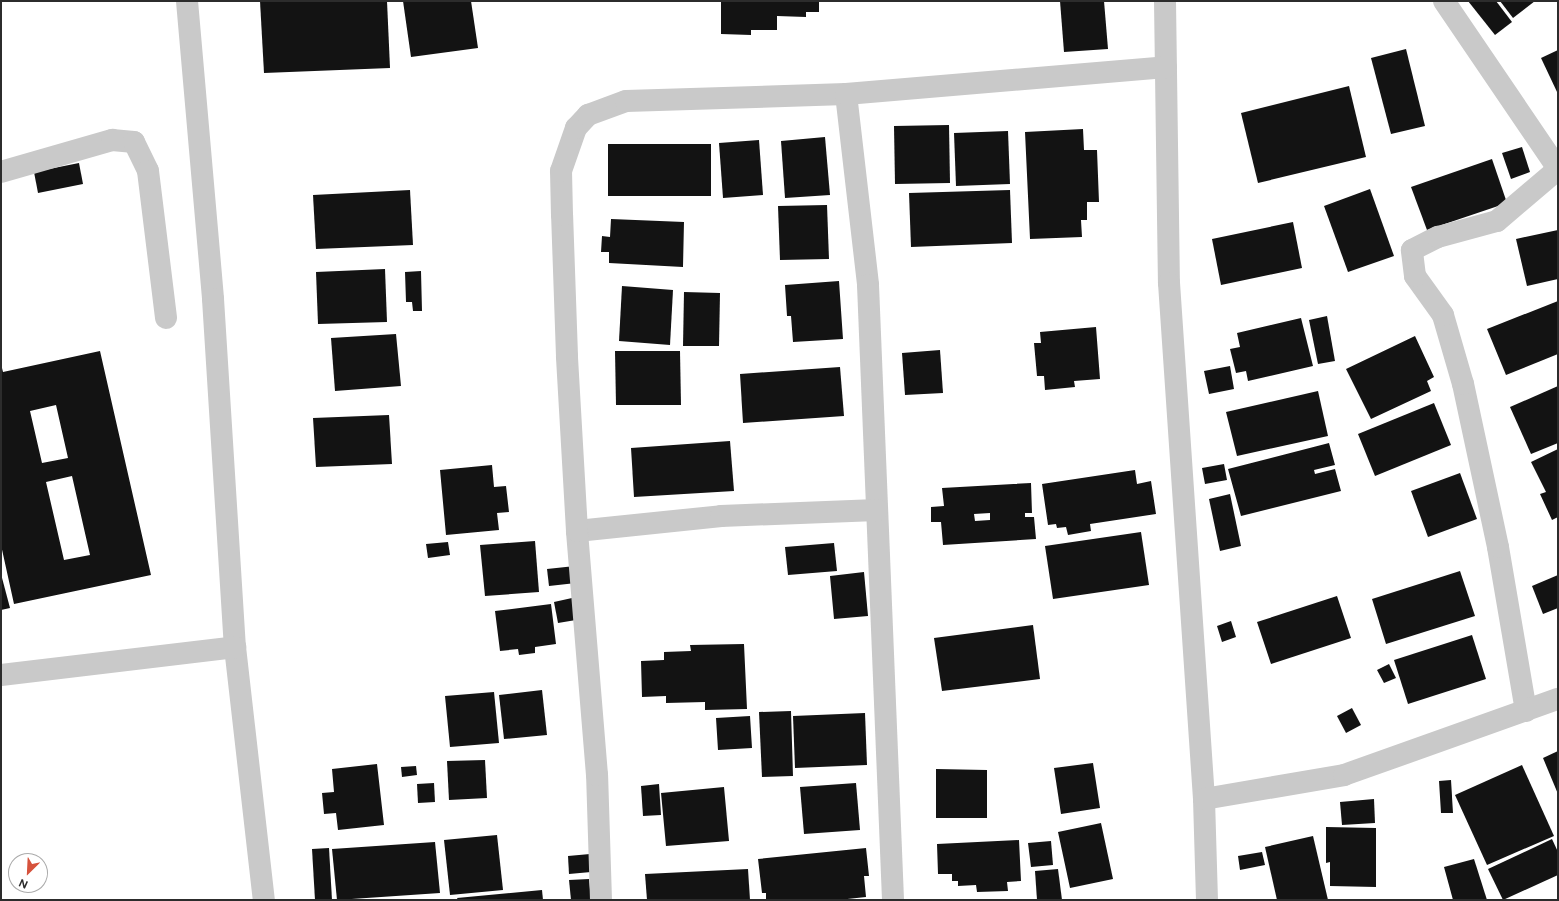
<!DOCTYPE html>
<html>
<head>
<meta charset="utf-8">
<style>
  body { margin:0 }
  #map { position:relative; width:1559px; height:901px; overflow:hidden; background:#fff; font-family:Figtree,sans-serif }
  div>[style] { position:absolute }
  .building>* { inset:0; background:#131313 }
  .minor>* { height:22px; margin:-11px; padding:0 11px; transform-origin:11px; border-radius:11px; background:#c9c9c9 }
  span { translate:-50% -50%; white-space:nowrap; text-align:center; line-height:1.15; -webkit-text-stroke:4px #fff; paint-order:stroke }
  .frame { position:absolute; inset:0; border:2px solid #2c2c2c; pointer-events:none }
  .north { position:absolute; left:8px; top:853px; width:40px; height:40px; box-sizing:border-box; background:#fff; border:1px solid #ababab; border-radius:50%; rotate:204deg; font-size:11px; font-weight:700; line-height:16px; text-align:center; color:#2c2c2c }
  .north::after { content:''; display:block; margin:auto; width:14px; height:18px; background:#d6523c; clip-path:polygon(50% 0,100% 100%,50% 72%,0 100%) }
</style>
</head>
<body>
<div id="map">
  <div class="building">
    <div style="clip-path:polygon(260px 1px,387px 1px,390px 68px,264px 73px)"></div>
    <div style="clip-path:polygon(403px 1px,471px 1px,478px 48px,411px 57px)"></div>
    <div style="clip-path:polygon(721px 1px,819px 1px,819px 12px,806px 12px,806px 17px,777px 16px,777px 30px,751px 30px,751px 35px,721px 34px)"></div>
    <div style="clip-path:polygon(1060px 1px,1104px 1px,1108px 49px,1064px 52px)"></div>
    <div style="clip-path:polygon(1468px 1px,1496px 1px,1512px 22px,1495px 35px)"></div>
    <div style="clip-path:polygon(1500px 1px,1535px 1px,1513px 18px)"></div>
    <div style="clip-path:polygon(1406px 49px,1425px 126px,1391px 134px,1371px 58px)"></div>
    <div style="clip-path:polygon(1558px 50px,1558px 94px,1541px 58px)"></div>
    <div style="clip-path:polygon(1349px 86px,1366px 157px,1258px 183px,1241px 113px)"></div>
    <div style="clip-path:polygon(949px 125px,950px 183px,895px 184px,894px 126px)"></div>
    <div style="clip-path:polygon(1083px 129px,1084px 150px,1097px 150px,1099px 202px,1087px 202px,1087px 220px,1081px 220px,1082px 237px,1030px 239px,1025px 132px)"></div>
    <div style="clip-path:polygon(1008px 131px,1010px 184px,956px 186px,954px 133px)"></div>
    <div style="clip-path:polygon(825px 137px,830px 195px,785px 198px,781px 141px)"></div>
    <div style="clip-path:polygon(759px 140px,763px 195px,723px 198px,719px 143px)"></div>
    <div style="clip-path:polygon(608px 144px,711px 144px,711px 196px,608px 196px)"></div>
    <div style="clip-path:polygon(1522px 147px,1530px 172px,1511px 179px,1502px 153px)"></div>
    <div style="clip-path:polygon(1492px 159px,1507px 203px,1427px 230px,1411px 187px)"></div>
    <div style="clip-path:polygon(79px 163px,83px 184px,38px 193px,34px 172px)"></div>
    <div style="clip-path:polygon(1370px 189px,1394px 256px,1348px 272px,1324px 206px)"></div>
    <div style="clip-path:polygon(410px 190px,413px 245px,316px 249px,313px 195px)"></div>
    <div style="clip-path:polygon(1010px 190px,1012px 243px,911px 247px,909px 193px)"></div>
    <div style="clip-path:polygon(827px 205px,829px 259px,780px 260px,778px 206px)"></div>
    <div style="clip-path:polygon(611px 219px,684px 222px,683px 267px,609px 263px,609px 252px,601px 252px,602px 236px,610px 237px)"></div>
    <div style="clip-path:polygon(1293px 222px,1302px 268px,1221px 285px,1212px 239px)"></div>
    <div style="clip-path:polygon(1558px 230px,1558px 279px,1527px 286px,1516px 239px)"></div>
    <div style="clip-path:polygon(385px 269px,387px 322px,318px 324px,316px 272px)"></div>
    <div style="clip-path:polygon(421px 271px,422px 311px,413px 311px,412px 302px,406px 302px,405px 272px)"></div>
    <div style="clip-path:polygon(839px 281px,843px 339px,793px 342px,791px 316px,787px 316px,785px 285px)"></div>
    <div style="clip-path:polygon(622px 286px,673px 290px,670px 345px,619px 341px)"></div>
    <div style="clip-path:polygon(684px 292px,720px 293px,719px 346px,683px 346px)"></div>
    <div style="clip-path:polygon(1558px 301px,1558px 354px,1506px 375px,1487px 329px)"></div>
    <div style="clip-path:polygon(1327px 316px,1335px 361px,1318px 364px,1309px 320px)"></div>
    <div style="clip-path:polygon(1301px 318px,1313px 366px,1248px 381px,1246px 371px,1236px 373px,1230px 349px,1240px 347px,1237px 333px)"></div>
    <div style="clip-path:polygon(1096px 327px,1100px 379px,1074px 381px,1075px 387px,1045px 390px,1044px 376px,1037px 376px,1034px 343px,1041px 343px,1040px 332px)"></div>
    <div style="clip-path:polygon(396px 334px,401px 386px,335px 391px,331px 338px)"></div>
    <div style="clip-path:polygon(1415px 336px,1434px 377px,1427px 381px,1431px 391px,1371px 419px,1346px 369px)"></div>
    <div style="clip-path:polygon(940px 350px,943px 393px,905px 395px,902px 353px)"></div>
    <div style="clip-path:polygon(evenodd,100px 351px,151px 575px,14px 604px,1px 545px,1px 364px,3px 372px,100px 351px,56px 405px,68px 458px,42px 463px,30px 411px,56px 405px,100px 351px,72px 476px,90px 555px,64px 560px,46px 482px,72px 476px)"></div>
    <div style="clip-path:polygon(615px 351px,680px 351px,681px 405px,616px 405px)"></div>
    <div style="clip-path:polygon(1230px 366px,1234px 389px,1209px 394px,1204px 371px)"></div>
    <div style="clip-path:polygon(840px 367px,844px 416px,743px 423px,740px 374px)"></div>
    <div style="clip-path:polygon(1558px 386px,1558px 443px,1531px 454px,1510px 407px)"></div>
    <div style="clip-path:polygon(1318px 391px,1328px 436px,1237px 456px,1226px 412px)"></div>
    <div style="clip-path:polygon(1434px 403px,1451px 445px,1375px 476px,1358px 434px)"></div>
    <div style="clip-path:polygon(389px 415px,392px 464px,316px 467px,313px 418px)"></div>
    <div style="clip-path:polygon(730px 441px,734px 491px,634px 497px,631px 448px)"></div>
    <div style="clip-path:polygon(1329px 443px,1335px 465px,1314px 470px,1315px 474px,1335px 469px,1341px 491px,1241px 516px,1228px 469px)"></div>
    <div style="clip-path:polygon(1558px 449px,1558px 517px,1552px 520px,1540px 494px,1546px 492px,1531px 462px)"></div>
    <div style="clip-path:polygon(1224px 464px,1227px 480px,1205px 484px,1202px 468px)"></div>
    <div style="clip-path:polygon(492px 465px,494px 487px,506px 486px,509px 512px,497px 513px,499px 530px,446px 535px,440px 470px)"></div>
    <div style="clip-path:polygon(1135px 470px,1137px 484px,1151px 481px,1156px 514px,1090px 524px,1091px 531px,1068px 535px,1066px 527px,1057px 528px,1056px 524px,1048px 525px,1042px 484px)"></div>
    <div style="clip-path:polygon(1460px 473px,1477px 519px,1428px 537px,1411px 491px)"></div>
    <div style="clip-path:polygon(evenodd,1031px 483px,1032px 513px,1025px 513px,1025px 517px,1034px 517px,1036px 539px,943px 545px,941px 522px,931px 522px,931px 507px,944px 506px,942px 488px,1031px 483px,990px 513px,990px 520px,975px 521px,974px 514px,990px 513px)"></div>
    <div style="clip-path:polygon(1230px 494px,1241px 546px,1220px 551px,1209px 499px)"></div>
    <div style="clip-path:polygon(1141px 532px,1149px 585px,1053px 599px,1045px 546px)"></div>
    <div style="clip-path:polygon(535px 541px,539px 592px,485px 596px,480px 545px)"></div>
    <div style="clip-path:polygon(448px 542px,450px 555px,428px 558px,426px 544px)"></div>
    <div style="clip-path:polygon(834px 543px,837px 571px,788px 575px,785px 547px)"></div>
    <div style="clip-path:polygon(575px 566px,576px 583px,549px 586px,547px 569px)"></div>
    <div style="clip-path:polygon(1460px 571px,1475px 616px,1386px 644px,1372px 599px)"></div>
    <div style="clip-path:polygon(864px 572px,868px 616px,834px 619px,830px 576px)"></div>
    <div style="clip-path:polygon(1px 574px,10px 608px,1px 610px)"></div>
    <div style="clip-path:polygon(1558px 575px,1558px 608px,1543px 614px,1532px 586px)"></div>
    <div style="clip-path:polygon(1337px 596px,1351px 638px,1271px 664px,1257px 622px)"></div>
    <div style="clip-path:polygon(572px 598px,576px 620px,558px 623px,554px 602px)"></div>
    <div style="clip-path:polygon(551px 604px,556px 644px,535px 647px,535px 653px,519px 655px,518px 649px,500px 651px,495px 611px)"></div>
    <div style="clip-path:polygon(1231px 621px,1236px 637px,1222px 642px,1217px 626px)"></div>
    <div style="clip-path:polygon(1033px 625px,1040px 679px,942px 691px,934px 638px)"></div>
    <div style="clip-path:polygon(1472px 635px,1486px 679px,1408px 704px,1394px 660px)"></div>
    <div style="clip-path:polygon(744px 644px,747px 709px,705px 710px,705px 702px,666px 703px,666px 696px,642px 697px,641px 661px,664px 660px,664px 652px,691px 651px,690px 645px)"></div>
    <div style="clip-path:polygon(1389px 664px,1396px 678px,1384px 683px,1377px 670px)"></div>
    <div style="clip-path:polygon(542px 690px,547px 735px,504px 739px,499px 695px)"></div>
    <div style="clip-path:polygon(494px 692px,499px 743px,450px 747px,445px 696px)"></div>
    <div style="clip-path:polygon(1352px 708px,1361px 725px,1346px 733px,1337px 716px)"></div>
    <div style="clip-path:polygon(791px 711px,793px 776px,762px 777px,759px 712px)"></div>
    <div style="clip-path:polygon(865px 713px,867px 765px,795px 768px,793px 716px)"></div>
    <div style="clip-path:polygon(750px 716px,752px 748px,718px 750px,716px 718px)"></div>
    <div style="clip-path:polygon(1558px 751px,1558px 794px,1543px 758px)"></div>
    <div style="clip-path:polygon(485px 760px,487px 798px,449px 800px,447px 761px)"></div>
    <div style="clip-path:polygon(1093px 763px,1100px 808px,1061px 814px,1054px 768px)"></div>
    <div style="clip-path:polygon(377px 764px,384px 825px,338px 830px,336px 813px,324px 814px,322px 793px,334px 792px,332px 769px)"></div>
    <div style="clip-path:polygon(1522px 765px,1554px 836px,1487px 865px,1455px 795px)"></div>
    <div style="clip-path:polygon(416px 766px,417px 775px,402px 777px,401px 767px)"></div>
    <div style="clip-path:polygon(936px 769px,987px 770px,987px 818px,936px 818px)"></div>
    <div style="clip-path:polygon(1451px 780px,1453px 813px,1441px 813px,1439px 781px)"></div>
    <div style="clip-path:polygon(434px 783px,435px 802px,418px 803px,417px 784px)"></div>
    <div style="clip-path:polygon(856px 783px,860px 830px,804px 834px,800px 787px)"></div>
    <div style="clip-path:polygon(659px 784px,661px 815px,643px 816px,641px 786px)"></div>
    <div style="clip-path:polygon(724px 787px,729px 841px,666px 846px,661px 793px)"></div>
    <div style="clip-path:polygon(1374px 799px,1375px 823px,1342px 825px,1340px 802px)"></div>
    <div style="clip-path:polygon(1101px 823px,1113px 879px,1070px 888px,1058px 832px)"></div>
    <div style="clip-path:polygon(1326px 827px,1376px 828px,1376px 887px,1330px 886px,1330px 862px,1326px 863px)"></div>
    <div style="clip-path:polygon(497px 835px,503px 890px,450px 895px,444px 840px)"></div>
    <div style="clip-path:polygon(1313px 836px,1328px 900px,1277px 900px,1265px 847px)"></div>
    <div style="clip-path:polygon(1552px 839px,1558px 852px,1558px 875px,1503px 900px,1488px 869px)"></div>
    <div style="clip-path:polygon(1019px 840px,1021px 881px,1007px 882px,1008px 891px,977px 892px,976px 885px,958px 886px,958px 881px,952px 881px,952px 874px,938px 874px,937px 844px)"></div>
    <div style="clip-path:polygon(1051px 841px,1053px 865px,1031px 867px,1028px 843px)"></div>
    <div style="clip-path:polygon(435px 842px,440px 893px,337px 900px,332px 849px)"></div>
    <div style="clip-path:polygon(329px 848px,332px 900px,315px 900px,312px 849px)"></div>
    <div style="clip-path:polygon(866px 848px,869px 876px,864px 876px,866px 897px,838px 900px,766px 900px,766px 893px,762px 893px,758px 859px)"></div>
    <div style="clip-path:polygon(1262px 852px,1265px 865px,1240px 870px,1238px 856px)"></div>
    <div style="clip-path:polygon(590px 854px,591px 872px,569px 874px,568px 856px)"></div>
    <div style="clip-path:polygon(1474px 859px,1487px 900px,1453px 900px,1444px 867px)"></div>
    <div style="clip-path:polygon(748px 869px,750px 900px,647px 900px,645px 874px)"></div>
    <div style="clip-path:polygon(1058px 869px,1062px 900px,1037px 900px,1035px 871px)"></div>
    <div style="clip-path:polygon(589px 879px,591px 900px,571px 900px,569px 880px)"></div>
    <div style="clip-path:polygon(542px 890px,543px 900px,458px 900px,457px 898px)"></div>
  </div>
  <div class="minor">
    <div style="left:187px;top:1px;width:299px;rotate:85deg"></div>
    <div style="left:213px;top:299px;width:349px;rotate:86.4deg"></div>
    <div style="left:235px;top:647px;width:255px;rotate:83.5deg"></div>
    <div style="left:1165px;top:1px;width:282px;rotate:89.2deg"></div>
    <div style="left:1169px;top:283px;width:517px;rotate:86.12deg"></div>
    <div style="left:1204px;top:799px;width:101px;rotate:88.3deg"></div>
    <div style="left:1444px;top:1px;width:203px;rotate:55.8deg"></div>
    <div style="left:846px;top:94px;width:192px;rotate:83.4deg"></div>
    <div style="left:868px;top:285px;width:616px;rotate:87.67deg"></div>
    <div style="left:1px;top:172px;width:116px;rotate:-16.1deg"></div>
    <div style="left:112px;top:140px;width:22px;rotate:5deg"></div>
    <div style="left:134px;top:142px;width:32px;rotate:64deg"></div>
    <div style="left:148px;top:171px;width:148px;rotate:83deg"></div>
    <div style="left:577px;top:531px;width:145px;rotate:-5.9deg"></div>
    <div style="left:721px;top:516px;width:156px;rotate:-2.2deg"></div>
    <div style="left:1px;top:675px;width:236px;rotate:-6.8deg"></div>
    <div style="left:1526px;top:711px;width:166px;rotate:-99.7deg"></div>
    <div style="left:1498px;top:547px;width:167px;rotate:-102.1deg"></div>
    <div style="left:1463px;top:384px;width:72px;rotate:-106.2deg"></div>
    <div style="left:1443px;top:315px;width:48px;rotate:-125.7deg"></div>
    <div style="left:1415px;top:276px;width:26px;rotate:-97deg"></div>
    <div style="left:1412px;top:250px;width:29px;rotate:-27deg"></div>
    <div style="left:1438px;top:237px;width:61px;rotate:-15.2deg"></div>
    <div style="left:1497px;top:221px;width:80px;rotate:-40.4deg"></div>
    <div style="left:1204px;top:799px;width:142px;rotate:-9.7deg"></div>
    <div style="left:1344px;top:775px;width:227px;rotate:-19.6deg"></div>
    <div style="left:601px;top:900px;width:125px;rotate:-91.8deg"></div>
    <div style="left:597px;top:775px;width:245px;rotate:-94.7deg"></div>
    <div style="left:577px;top:531px;width:175px;rotate:-93.3deg"></div>
    <div style="left:567px;top:356px;width:141px;rotate:-92deg"></div>
    <div style="left:562px;top:215px;width:44px;rotate:-91.3deg"></div>
    <div style="left:561px;top:171px;width:46px;rotate:-70.8deg"></div>
    <div style="left:576px;top:128px;width:18px;rotate:-47deg"></div>
    <div style="left:588px;top:115px;width:40px;rotate:-20.2deg"></div>
    <div style="left:626px;top:101px;width:220px;rotate:-1.8deg"></div>
    <div style="left:846px;top:94px;width:321px;rotate:-4.8deg"></div>
  </div>
  <div class="frame"></div>
  <div class="north">N</div>
</div>
</body>
</html>
